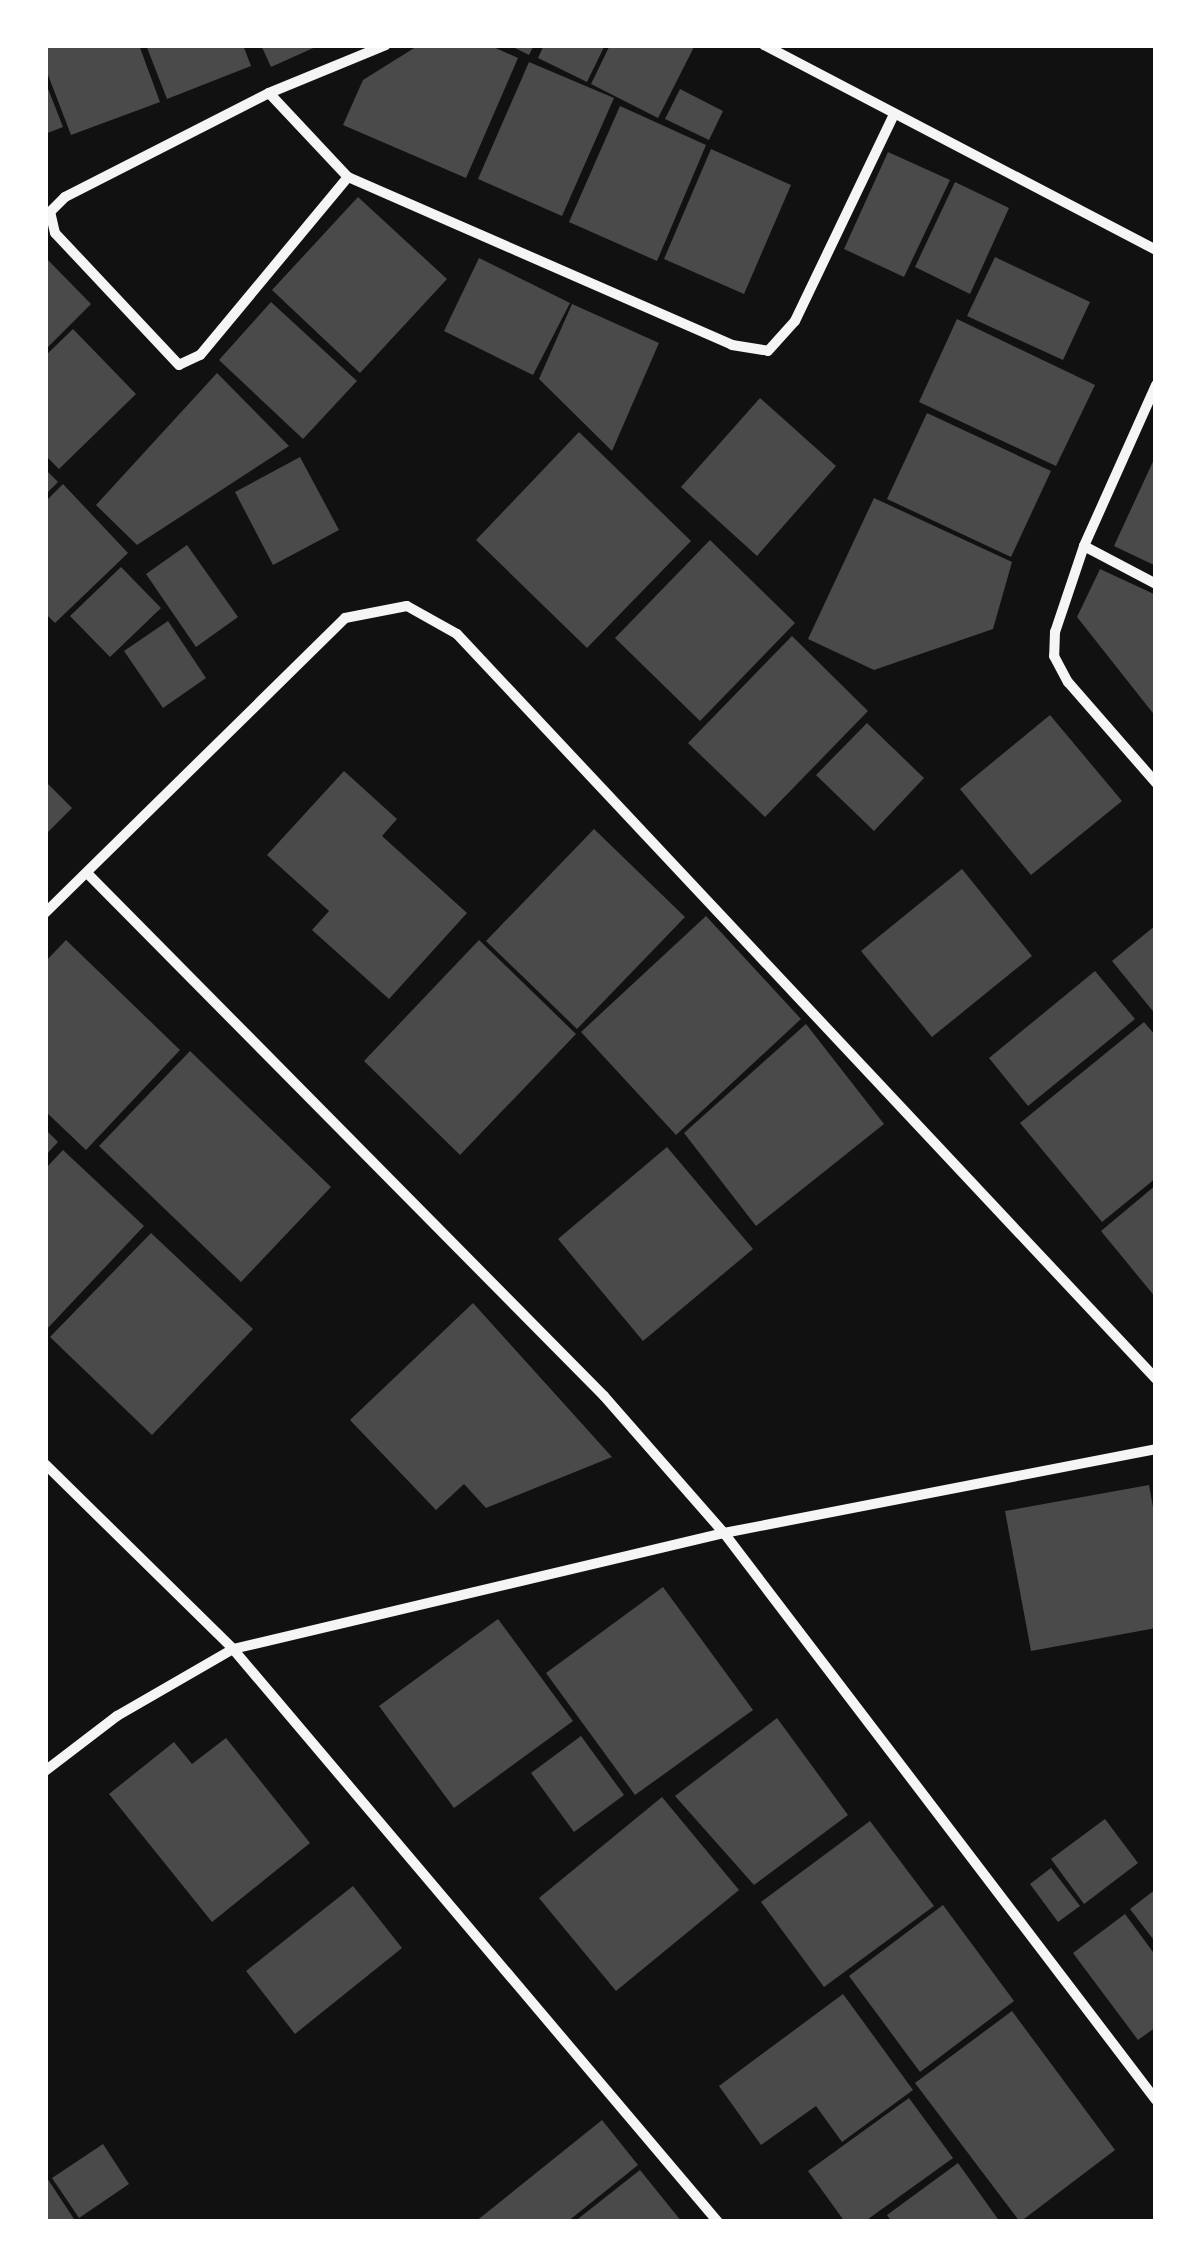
<!DOCTYPE html>
<html>
<head>
<meta charset="utf-8">
<style>
  body { margin:0 }
  #map { position:relative; width:1201px; height:2267px; overflow:hidden; background:#111; font-family:"Golos Text",sans-serif }
  div>[style] { position:absolute }
  .building>* { inset:0; background:#4a4a4a }
  .minor>* { height:10px; margin:-5px; padding:0 5px; transform-origin:5px; border-radius:5px; background:#f5f5f5 }
  span { translate:-50% -50%; white-space:nowrap; text-align:center; line-height:1.15; -webkit-text-stroke:8px #fff; paint-order:stroke }
  .frame { position:absolute; inset:0; border:48px solid #fff; pointer-events:none }
</style>
</head>
<body>
<div id="map">
  <div class="building">
    <div style="clip-path:polygon(45px 45px,139px 45px,160px 102px,71px 135px,45px 67px)"></div>
    <div style="clip-path:polygon(146px 45px,243px 45px,251px 66px,167px 99px)"></div>
    <div style="clip-path:polygon(261px 45px,320px 45px,271px 67px)"></div>
    <div style="clip-path:polygon(419px 45px,489px 45px,518px 58px,466px 178px,343px 125px,363px 80px)"></div>
    <div style="clip-path:polygon(509px 45px,534px 45px,529px 55px)"></div>
    <div style="clip-path:polygon(544px 45px,605px 45px,587px 82px,538px 58px)"></div>
    <div style="clip-path:polygon(610px 45px,695px 45px,658px 118px,591px 84px)"></div>
    <div style="clip-path:polygon(529px 62px,614px 98px,562px 216px,478px 179px)"></div>
    <div style="clip-path:polygon(45px 81px,63px 127px,45px 134px)"></div>
    <div style="clip-path:polygon(680px 89px,723px 111px,709px 140px,665px 119px)"></div>
    <div style="clip-path:polygon(620px 106px,706px 145px,657px 261px,569px 222px)"></div>
    <div style="clip-path:polygon(711px 149px,791px 185px,744px 294px,664px 259px)"></div>
    <div style="clip-path:polygon(888px 152px,950px 180px,904px 277px,844px 249px)"></div>
    <div style="clip-path:polygon(955px 182px,1009px 208px,970px 294px,915px 267px)"></div>
    <div style="clip-path:polygon(358px 197px,447px 279px,360px 373px,272px 290px)"></div>
    <div style="clip-path:polygon(45px 257px,91px 304px,45px 350px)"></div>
    <div style="clip-path:polygon(995px 257px,1090px 302px,1063px 360px,967px 316px)"></div>
    <div style="clip-path:polygon(479px 258px,570px 303px,533px 375px,444px 331px)"></div>
    <div style="clip-path:polygon(271px 302px,357px 381px,303px 439px,219px 360px)"></div>
    <div style="clip-path:polygon(572px 304px,659px 343px,612px 451px,539px 379px)"></div>
    <div style="clip-path:polygon(957px 319px,1095px 385px,1056px 466px,919px 402px)"></div>
    <div style="clip-path:polygon(73px 329px,136px 394px,59px 469px,45px 455px,45px 356px)"></div>
    <div style="clip-path:polygon(217px 373px,289px 446px,137px 545px,96px 505px)"></div>
    <div style="clip-path:polygon(760px 398px,836px 466px,757px 556px,681px 487px)"></div>
    <div style="clip-path:polygon(927px 413px,1051px 471px,1011px 557px,887px 499px)"></div>
    <div style="clip-path:polygon(579px 432px,691px 541px,587px 648px,476px 540px)"></div>
    <div style="clip-path:polygon(1156px 455px,1156px 566px,1114px 546px)"></div>
    <div style="clip-path:polygon(300px 457px,339px 530px,273px 565px,235px 492px)"></div>
    <div style="clip-path:polygon(45px 469px,58px 482px,45px 495px)"></div>
    <div style="clip-path:polygon(63px 484px,128px 553px,55px 623px,45px 613px,45px 502px)"></div>
    <div style="clip-path:polygon(874px 498px,1012px 562px,993px 629px,874px 670px,808px 639px)"></div>
    <div style="clip-path:polygon(710px 540px,795px 623px,700px 721px,615px 638px)"></div>
    <div style="clip-path:polygon(187px 545px,238px 617px,196px 647px,146px 574px)"></div>
    <div style="clip-path:polygon(121px 567px,161px 608px,110px 657px,70px 616px)"></div>
    <div style="clip-path:polygon(1100px 569px,1156px 595px,1156px 717px,1077px 617px)"></div>
    <div style="clip-path:polygon(168px 621px,206px 678px,163px 708px,124px 651px)"></div>
    <div style="clip-path:polygon(792px 636px,868px 711px,765px 817px,688px 743px)"></div>
    <div style="clip-path:polygon(1050px 715px,1122px 801px,1031px 875px,960px 789px)"></div>
    <div style="clip-path:polygon(867px 723px,924px 778px,874px 831px,816px 775px)"></div>
    <div style="clip-path:polygon(344px 771px,397px 819px,382px 836px,467px 913px,389px 999px,312px 930px,329px 911px,267px 855px)"></div>
    <div style="clip-path:polygon(45px 781px,72px 808px,45px 835px)"></div>
    <div style="clip-path:polygon(594px 829px,685px 917px,577px 1029px,486px 941px)"></div>
    <div style="clip-path:polygon(962px 869px,1032px 956px,932px 1037px,861px 951px)"></div>
    <div style="clip-path:polygon(706px 916px,801px 1019px,676px 1135px,581px 1032px)"></div>
    <div style="clip-path:polygon(1156px 925px,1156px 1015px,1112px 961px)"></div>
    <div style="clip-path:polygon(66px 940px,180px 1050px,86px 1150px,45px 1111px,45px 962px)"></div>
    <div style="clip-path:polygon(479px 940px,576px 1034px,460px 1155px,364px 1061px)"></div>
    <div style="clip-path:polygon(1095px 971px,1135px 1019px,1028px 1106px,989px 1058px)"></div>
    <div style="clip-path:polygon(1144px 1022px,1156px 1036px,1156px 1178px,1102px 1222px,1020px 1123px)"></div>
    <div style="clip-path:polygon(806px 1024px,884px 1124px,756px 1226px,684px 1133px)"></div>
    <div style="clip-path:polygon(190px 1051px,331px 1187px,241px 1282px,99px 1146px)"></div>
    <div style="clip-path:polygon(45px 1129px,58px 1142px,45px 1156px)"></div>
    <div style="clip-path:polygon(667px 1147px,753px 1249px,643px 1341px,558px 1239px)"></div>
    <div style="clip-path:polygon(63px 1150px,144px 1226px,45px 1331px,45px 1169px)"></div>
    <div style="clip-path:polygon(1156px 1185px,1156px 1298px,1101px 1231px)"></div>
    <div style="clip-path:polygon(151px 1233px,253px 1329px,152px 1435px,50px 1337px)"></div>
    <div style="clip-path:polygon(473px 1303px,612px 1457px,486px 1508px,464px 1484px,436px 1510px,350px 1420px)"></div>
    <div style="clip-path:polygon(1149px 1485px,1156px 1524px,1156px 1628px,1031px 1651px,1005px 1511px)"></div>
    <div style="clip-path:polygon(663px 1587px,753px 1710px,635px 1795px,546px 1673px)"></div>
    <div style="clip-path:polygon(498px 1619px,573px 1721px,454px 1808px,379px 1706px)"></div>
    <div style="clip-path:polygon(777px 1718px,848px 1815px,754px 1885px,675px 1796px)"></div>
    <div style="clip-path:polygon(581px 1736px,624px 1795px,574px 1832px,531px 1773px)"></div>
    <div style="clip-path:polygon(226px 1738px,310px 1843px,212px 1922px,109px 1794px,174px 1742px,192px 1764px)"></div>
    <div style="clip-path:polygon(662px 1797px,739px 1890px,616px 1991px,539px 1898px)"></div>
    <div style="clip-path:polygon(1105px 1819px,1138px 1863px,1084px 1904px,1051px 1859px)"></div>
    <div style="clip-path:polygon(870px 1821px,934px 1906px,824px 1987px,761px 1902px)"></div>
    <div style="clip-path:polygon(1051px 1868px,1080px 1906px,1058px 1922px,1030px 1884px)"></div>
    <div style="clip-path:polygon(353px 1886px,402px 1948px,295px 2034px,246px 1971px)"></div>
    <div style="clip-path:polygon(1156px 1889px,1156px 1943px,1130px 1909px)"></div>
    <div style="clip-path:polygon(943px 1905px,1014px 2001px,920px 2072px,849px 1976px)"></div>
    <div style="clip-path:polygon(1125px 1914px,1156px 1956px,1156px 2027px,1138px 2040px,1073px 1953px)"></div>
    <div style="clip-path:polygon(843px 1994px,913px 2090px,842px 2142px,816px 2106px,761px 2145px,719px 2086px)"></div>
    <div style="clip-path:polygon(1012px 2011px,1115px 2150px,1020px 2222px,915px 2083px)"></div>
    <div style="clip-path:polygon(909px 2098px,953px 2158px,864px 2222px,845px 2222px,808px 2171px)"></div>
    <div style="clip-path:polygon(602px 2120px,638px 2165px,567px 2222px,475px 2222px)"></div>
    <div style="clip-path:polygon(103px 2144px,129px 2184px,79px 2218px,52px 2178px)"></div>
    <div style="clip-path:polygon(958px 2163px,1000px 2222px,892px 2222px,887px 2215px)"></div>
    <div style="clip-path:polygon(640px 2170px,682px 2222px,574px 2222px)"></div>
    <div style="clip-path:polygon(45px 2175px,76px 2222px,45px 2222px)"></div>
  </div>
  <div class="minor">
    <div style="left:764px;top:45px;width:442px;rotate:27.6deg"></div>
    <div style="left:269px;top:93px;width:115px;rotate:46.8deg"></div>
    <div style="left:348px;top:177px;width:419px;rotate:23.6deg"></div>
    <div style="left:732px;top:345px;width:36px;rotate:9deg"></div>
    <div style="left:768px;top:351px;width:40px;rotate:-48deg"></div>
    <div style="left:795px;top:321px;width:229px;rotate:-64.4deg"></div>
    <div style="left:348px;top:177px;width:231px;rotate:129.7deg"></div>
    <div style="left:200px;top:355px;width:23px;rotate:155deg"></div>
    <div style="left:179px;top:365px;width:181px;rotate:-133.2deg"></div>
    <div style="left:55px;top:233px;width:22px;rotate:-103deg"></div>
    <div style="left:50px;top:212px;width:21px;rotate:-45deg"></div>
    <div style="left:65px;top:197px;width:229px;rotate:-27deg"></div>
    <div style="left:269px;top:93px;width:126px;rotate:-22.3deg"></div>
    <div style="left:1156px;top:385px;width:176px;rotate:114.1deg"></div>
    <div style="left:1084px;top:546px;width:91px;rotate:108.6deg"></div>
    <div style="left:1055px;top:632px;width:24px;rotate:92deg"></div>
    <div style="left:1054px;top:656px;width:30px;rotate:62deg"></div>
    <div style="left:1068px;top:682px;width:134px;rotate:48.9deg"></div>
    <div style="left:1084px;top:546px;width:81px;rotate:27.8deg"></div>
    <div style="left:88px;top:874px;width:734px;rotate:45.33deg"></div>
    <div style="left:604px;top:1396px;width:182px;rotate:48.8deg"></div>
    <div style="left:724px;top:1533px;width:713px;rotate:52.7deg"></div>
    <div style="left:45px;top:913px;width:421px;rotate:-44.5deg"></div>
    <div style="left:345px;top:618px;width:63px;rotate:-11deg"></div>
    <div style="left:407px;top:606px;width:57px;rotate:29.2deg"></div>
    <div style="left:457px;top:634px;width:1022px;rotate:46.82deg"></div>
    <div style="left:45px;top:1464px;width:264px;rotate:44.5deg"></div>
    <div style="left:233px;top:1649px;width:751px;rotate:49.75deg"></div>
    <div style="left:45px;top:1771px;width:91px;rotate:-37.4deg"></div>
    <div style="left:117px;top:1716px;width:134px;rotate:-30deg"></div>
    <div style="left:233px;top:1649px;width:505px;rotate:-13.29deg"></div>
    <div style="left:724px;top:1533px;width:440px;rotate:-11deg"></div>
  </div>
  <div class="frame"></div>
</div>
</body>
</html>
